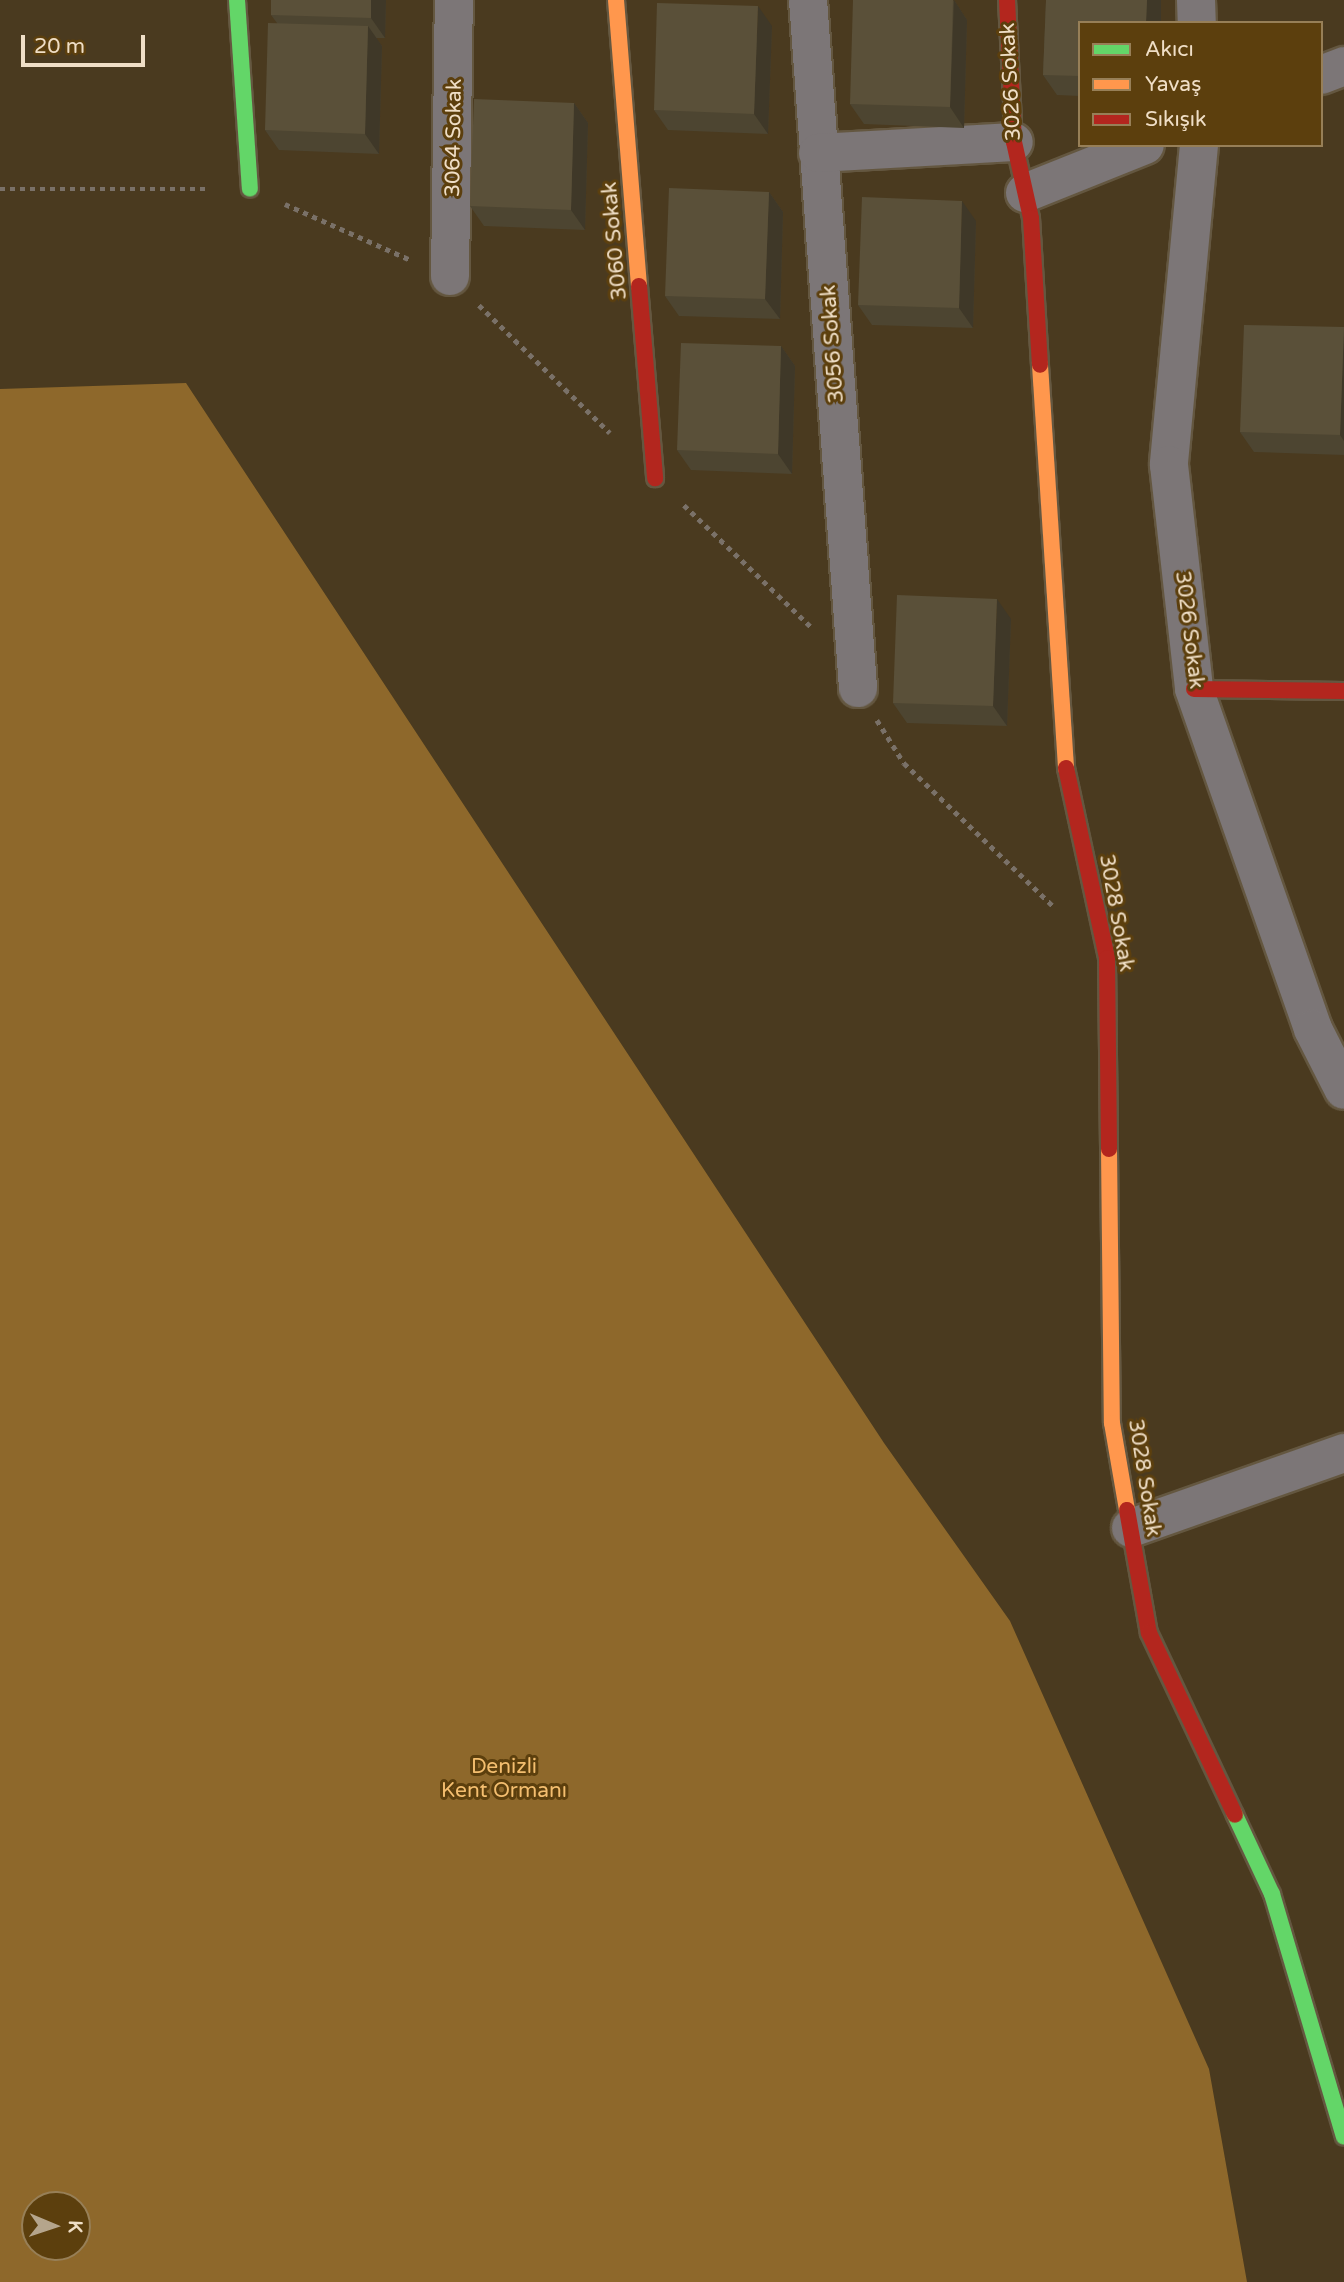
<!DOCTYPE html>
<html>
<head>
<meta charset="utf-8">
<style>
  body { margin:0 }
  #map { position:relative; width:1344px; height:2282px; overflow:hidden; background:#4a3a1f; font-family:"Varela Round",sans-serif }
  div>[style] { position:absolute }
  .forest>* { inset:0; background:#8e682b }
  .path>* { height:4.5px; margin-top:-2.25px; transform-origin:0; background:repeating-linear-gradient(90deg,#7a7168 0 5px,transparent 0 10px) }
  .roads { filter:drop-shadow(2px 0 #645740) drop-shadow(-2px 0 #645740) drop-shadow(0 2px #645740) drop-shadow(0 -2px #645740) }
  .street>* { height:38px; margin:-19px; padding:0 19px; transform-origin:19px; border-radius:19px; background:#7c7677 }
  .fast>* { height:16px; margin:-8px; padding:0 8px; transform-origin:8px; border-radius:8px; background:#63d668 }
  .slow>* { height:16px; margin:-8px; padding:0 8px; transform-origin:8px; border-radius:8px; background:#ff974d }
  .jam>* { height:16px; margin:-8px; padding:0 8px; transform-origin:8px; border-radius:8px; background:#b3261e }
  .wall>* { inset:0; background:#4d4531 }
  .shaded-wall>* { inset:0; background:#3f3828 }
  .building>* { inset:0; background:#5a5039 }
  span { translate:-50% -50%; white-space:nowrap; text-align:center; line-height:1.15; -webkit-text-stroke:6px #5c3f0d; paint-order:stroke }
  .street-label { font-size:21px; color:#efdec6 }
  .park-label { font-size:21px; color:#f4be6f }
  .legend { position:absolute; left:1078px; top:21px; width:245px; height:126px; box-sizing:border-box; background:#5c3f0d; border:2px solid #977f57; margin:0; padding:9px 12px; list-style:none; font-size:21px; color:#efdec6 }
  .legend li { display:flex; align-items:center; gap:14px; height:35px }
  .legend b { width:35px; border:2px solid #977f57 }
  .north { position:absolute; left:21px; top:2191px; width:70px; height:70px; box-sizing:border-box; background:#5c3f0d; border:2px solid #977f57; border-radius:50%; rotate:92deg; font-size:19px; font-weight:700; line-height:28px; text-align:center; color:#efdec6 }
  .north::after { content:''; display:block; margin:auto; width:24px; height:32px; background:#b5a58c; clip-path:polygon(50% 0,100% 100%,50% 72%,0 100%) }
  .scale { position:absolute; left:21px; top:35px; width:124px; height:32px; box-sizing:border-box; border:4px solid #efdec6; border-top:0; padding-left:9px; font-size:21px; line-height:24px; white-space:nowrap; color:#efdec6; -webkit-text-stroke:5px #5c3f0d; paint-order:stroke }
</style>
</head>
<body>
<div id="map">
  <div class="forest">
    <div style="clip-path:polygon(evenodd,186px 383px,884px 1443px,1010px 1621px,1209px 2069px,1247px 2282px,0 2282px,0 389px,186px 383px,35px 2205px,77px 2205px,77px 2247px,35px 2247px,35px 2205px)"></div>
  </div>
  <div class="path">
    <div style="left:0;top:189px;width:209px"></div>
    <div style="left:285px;top:204px;width:138px;rotate:24deg"></div>
    <div style="left:479px;top:305px;width:183px;rotate:44.3deg"></div>
    <div style="left:684px;top:505px;width:176px;rotate:43.8deg"></div>
    <div style="left:877px;top:720px;width:51px;rotate:57.9deg"></div>
    <div style="left:904px;top:763px;width:207px;rotate:43.8deg"></div>
  </div>
  <div class="roads">
    <div class="street">
      <div style="left:808px;top:0;width:690px;rotate:85.84deg"></div>
      <div style="left:1196px;top:0;width:23px;rotate:88deg"></div>
      <div style="left:1321px;top:75px;width:25px;rotate:-21deg"></div>
      <div style="left:1199px;top:145px;width:321px;rotate:95.4deg"></div>
      <div style="left:1169px;top:465px;width:225px;rotate:83.6deg"></div>
      <div style="left:1194px;top:689px;width:360px;rotate:70.7deg"></div>
      <div style="left:1313px;top:1029px;width:68px;rotate:63.1deg"></div>
      <div style="left:818px;top:153px;width:196px;rotate:-3.2deg"></div>
      <div style="left:1025px;top:193px;width:129px;rotate:-21.8deg"></div>
      <div style="left:450px;top:276px;width:276px;rotate:-89.2deg"></div>
      <div style="left:1131px;top:1528px;width:226px;rotate:-19.4deg"></div>
    </div>
    <div class="fast">
      <div style="left:237px;top:0;width:189px;rotate:86.1deg"></div>
      <div style="left:1235px;top:1815px;width:87px;rotate:64.9deg"></div>
      <div style="left:1272px;top:1894px;width:253px;rotate:73.5deg"></div>
    </div>
    <div class="slow">
      <div style="left:616px;top:0;width:287px;rotate:85.4deg"></div>
      <div style="left:1040px;top:365px;width:404px;rotate:86.3deg"></div>
      <div style="left:1109px;top:1149px;width:274px;rotate:89.4deg"></div>
      <div style="left:1112px;top:1423px;width:88px;rotate:80.2deg"></div>
    </div>
    <div class="jam">
      <div style="left:1007px;top:0;width:142px;rotate:87.2deg"></div>
      <div style="left:1014px;top:142px;width:78px;rotate:77.4deg"></div>
      <div style="left:1031px;top:218px;width:147px;rotate:86.5deg"></div>
      <div style="left:639px;top:286px;width:193px;rotate:85.2deg"></div>
      <div style="left:1194px;top:689px;width:150px;rotate:0.8deg"></div>
      <div style="left:1066px;top:768px;width:194px;rotate:77.8deg"></div>
      <div style="left:1107px;top:958px;width:191px;rotate:89.4deg"></div>
      <div style="left:1127px;top:1510px;width:125px;rotate:79.9deg"></div>
      <div style="left:1149px;top:1633px;width:201px;rotate:64.7deg"></div>
    </div>
  </div>
  <div class="wall">
    <div style="clip-path:polygon(386px 0,385px 38px,376px 38px,382px 46px,379px 154px,279px 150px,265px 130px,277px 23px,271px 15px)"></div>
    <div style="clip-path:polygon(954px 0,967px 20px,964px 128px,864px 124px,850px 104px)"></div>
    <div style="clip-path:polygon(1046px 0,1161px 0,1161px 23px,1080px 23px,1080px 96px,1057px 95px,1043px 75px)"></div>
    <div style="clip-path:polygon(772px 26px,768px 134px,668px 130px,654px 110px)"></div>
    <div style="clip-path:polygon(574px 103px,588px 123px,585px 230px,484px 226px,470px 206px)"></div>
    <div style="clip-path:polygon(769px 192px,783px 212px,780px 319px,679px 316px,665px 296px)"></div>
    <div style="clip-path:polygon(976px 221px,973px 328px,872px 325px,858px 305px)"></div>
    <div style="clip-path:polygon(1344px 327px,1344px 455px,1254px 452px,1240px 432px)"></div>
    <div style="clip-path:polygon(781px 346px,795px 366px,792px 474px,691px 470px,677px 450px)"></div>
    <div style="clip-path:polygon(1011px 619px,1007px 726px,907px 723px,893px 703px)"></div>
  </div>
  <div class="shaded-wall">
    <div style="clip-path:polygon(371px 0,386px 0,385px 38px,371px 18px)"></div>
    <div style="clip-path:polygon(954px 0,967px 20px,964px 128px,950px 107px)"></div>
    <div style="clip-path:polygon(1147px 0,1161px 0,1161px 23px,1146px 23px)"></div>
    <div style="clip-path:polygon(758px 6px,772px 26px,768px 134px,754px 114px)"></div>
    <div style="clip-path:polygon(368px 26px,382px 46px,379px 154px,365px 134px)"></div>
    <div style="clip-path:polygon(574px 103px,588px 123px,585px 230px,571px 210px)"></div>
    <div style="clip-path:polygon(769px 192px,783px 212px,780px 319px,765px 299px)"></div>
    <div style="clip-path:polygon(962px 201px,976px 221px,973px 328px,959px 308px)"></div>
    <div style="clip-path:polygon(1344px 327px,1344px 441px,1340px 435px)"></div>
    <div style="clip-path:polygon(781px 346px,795px 366px,792px 474px,778px 454px)"></div>
    <div style="clip-path:polygon(997px 599px,1011px 619px,1007px 726px,993px 706px)"></div>
  </div>
  <div class="building">
    <div style="clip-path:polygon(271px 0,371px 0,371px 18px,271px 15px)"></div>
    <div style="clip-path:polygon(853px 0,953px 0,950px 107px,850px 104px)"></div>
    <div style="clip-path:polygon(1046px 0,1147px 0,1146px 23px,1080px 23px,1080px 76px,1043px 75px)"></div>
    <div style="clip-path:polygon(657px 3px,758px 6px,754px 114px,654px 110px)"></div>
    <div style="clip-path:polygon(268px 23px,368px 26px,365px 134px,265px 130px)"></div>
    <div style="clip-path:polygon(474px 99px,574px 103px,571px 210px,470px 206px)"></div>
    <div style="clip-path:polygon(669px 188px,769px 192px,765px 299px,665px 296px)"></div>
    <div style="clip-path:polygon(862px 197px,962px 201px,959px 308px,858px 305px)"></div>
    <div style="clip-path:polygon(1244px 325px,1344px 327px,1340px 435px,1240px 432px)"></div>
    <div style="clip-path:polygon(681px 343px,781px 346px,778px 454px,677px 450px)"></div>
    <div style="clip-path:polygon(897px 595px,997px 599px,993px 706px,893px 703px)"></div>
  </div>
  <div class="street-label">
    <span style="left:1011px;top:82px;rotate:-93deg">3026 Sokak</span>
    <span style="left:454px;top:138px;rotate:-89deg">3064 Sokak</span>
    <span style="left:615px;top:241px;rotate:-95deg">3060 Sokak</span>
    <span style="left:833px;top:344px;rotate:-94deg">3056 Sokak</span>
    <span style="left:1189px;top:630px;rotate:83deg">3026 Sokak</span>
    <span style="left:1116px;top:913px;rotate:80deg">3028 Sokak</span>
    <span style="left:1144px;top:1478px;rotate:81deg">3028 Sokak</span>
  </div>
  <div class="park-label">
    <span style="left:504px;top:1779px">Denizli<br>Kent Ormanı</span>
  </div>
  <ul class="legend">
  <li><b style="height:9px;background:#63d668"></b>Akıcı</li>
  <li><b style="height:9px;background:#ff974d"></b>Yavaş</li>
  <li><b style="height:9px;background:#b3261e"></b>Sıkışık</li>
  </ul>
  <div class="north">K</div>
  <div class="scale">20 m</div>
</div>
</body>
</html>
